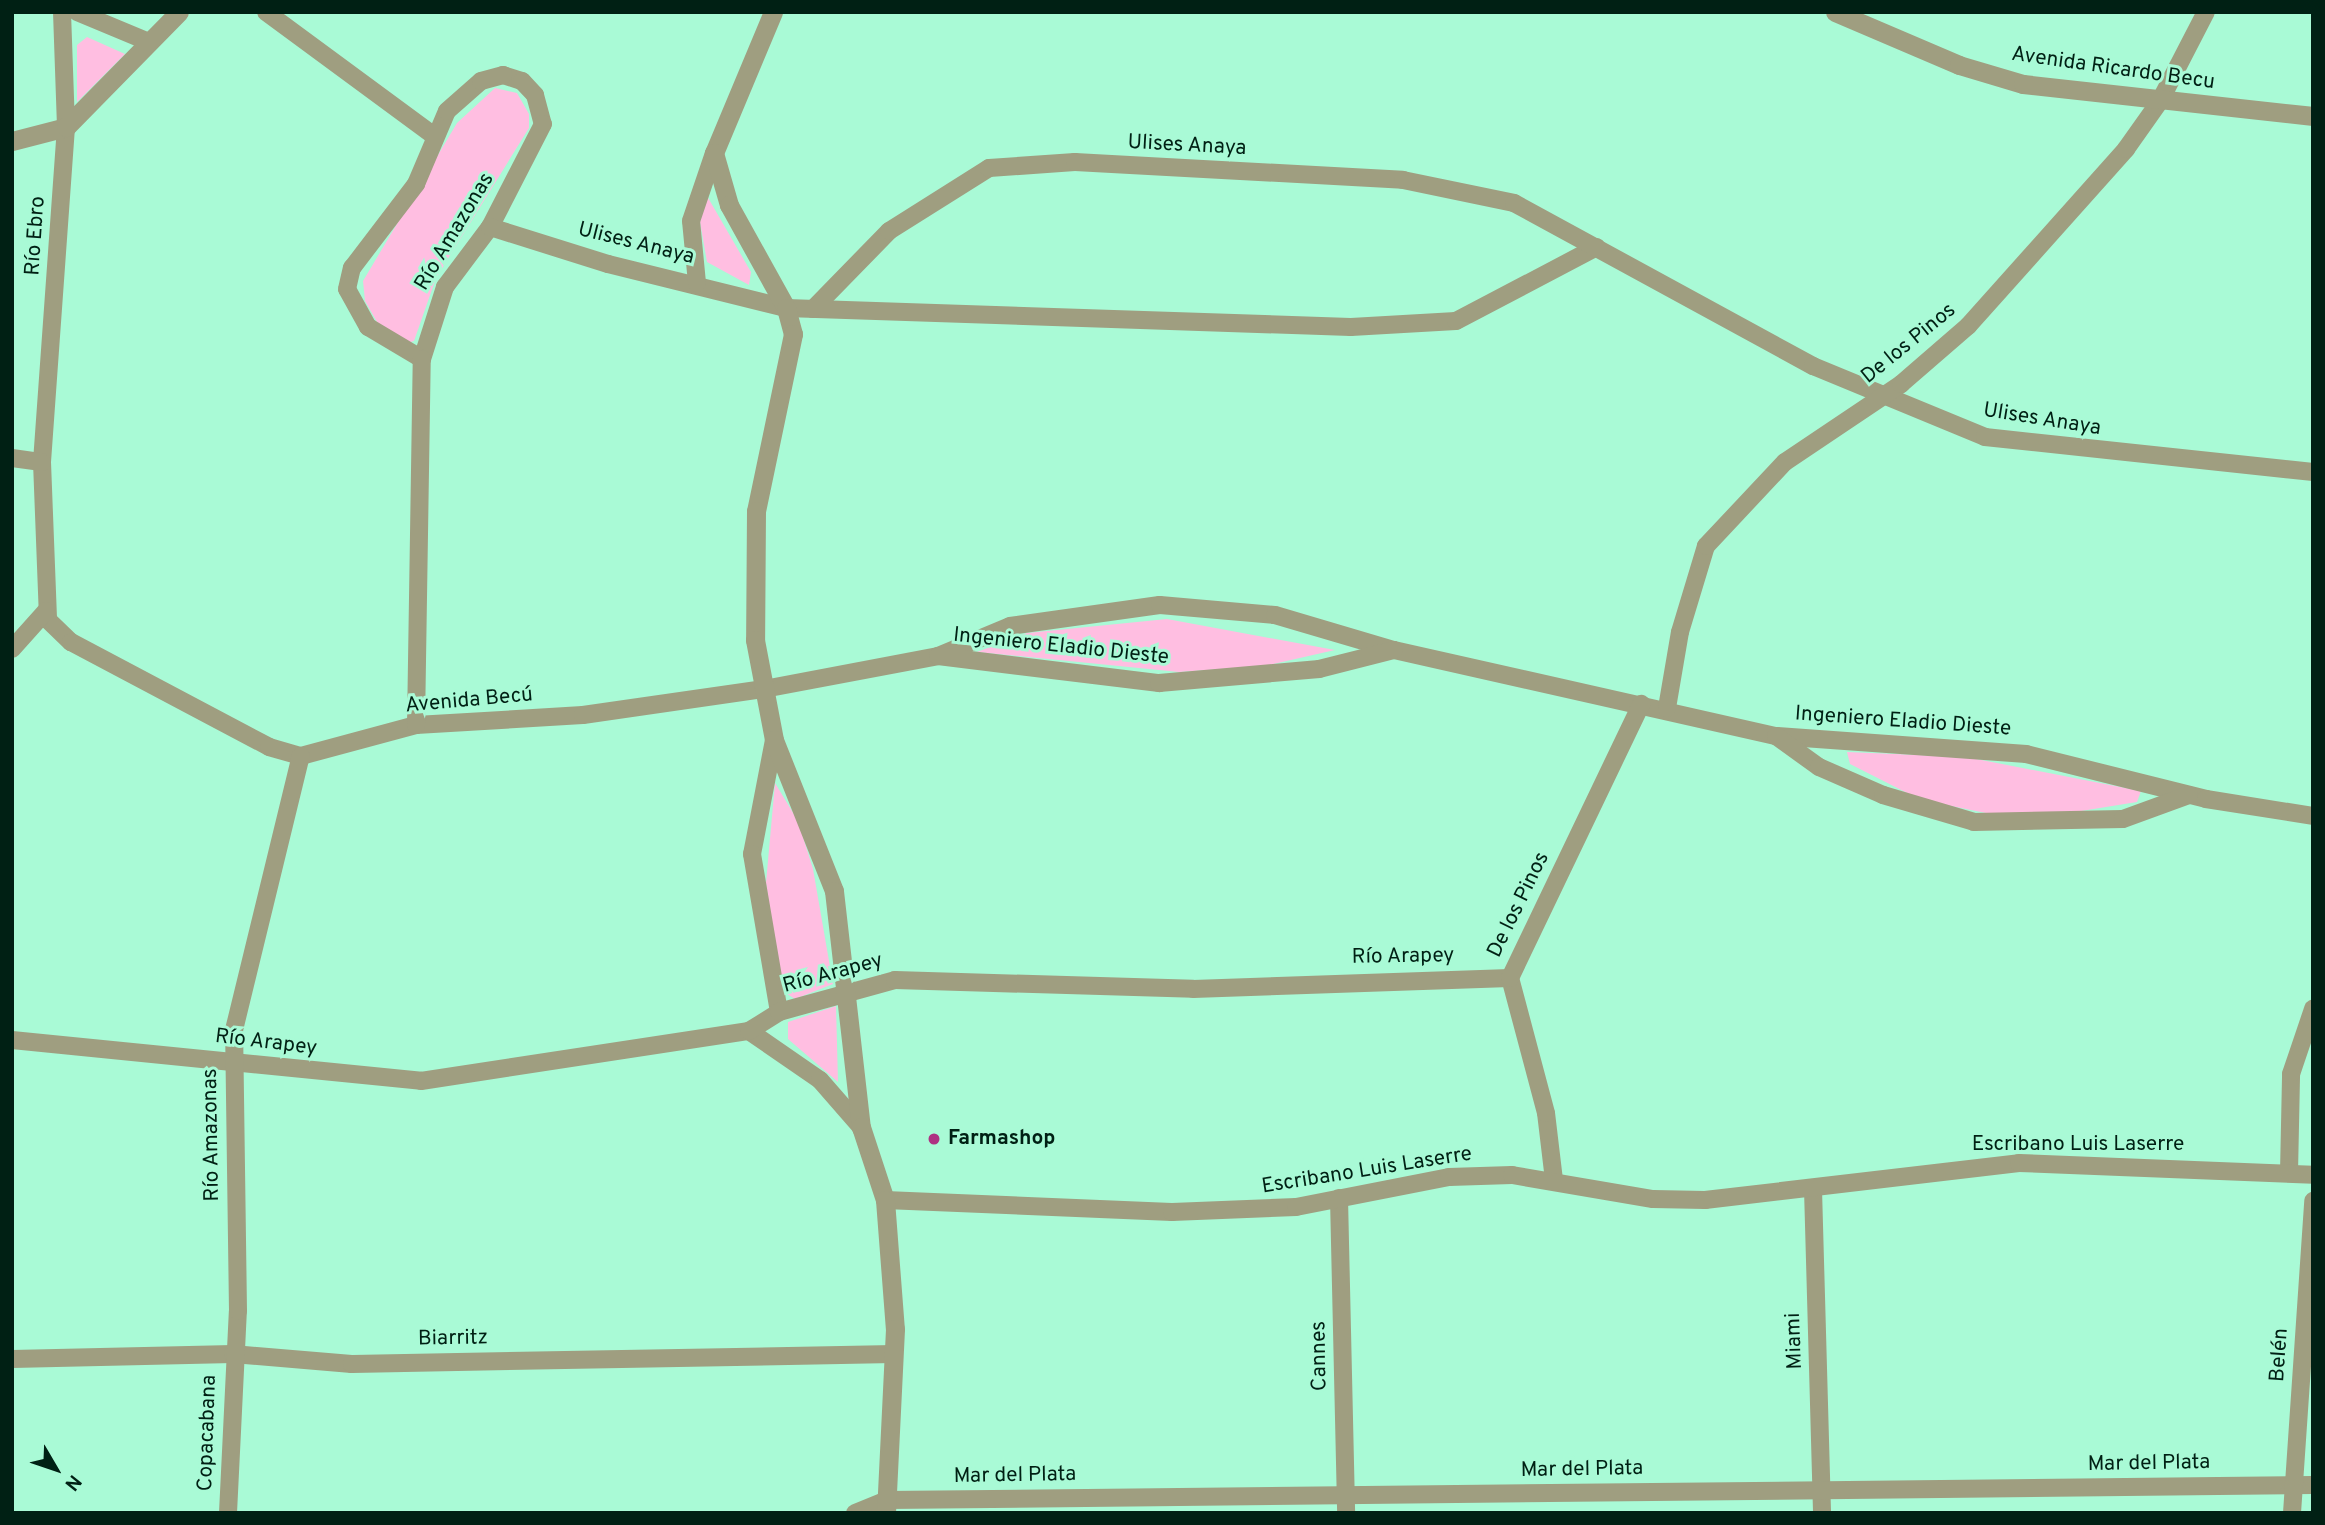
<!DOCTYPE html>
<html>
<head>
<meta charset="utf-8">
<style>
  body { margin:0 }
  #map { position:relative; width:2325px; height:1525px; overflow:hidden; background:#a9fad6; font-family:Overpass,sans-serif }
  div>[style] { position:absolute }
  .green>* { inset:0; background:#ffbee1 }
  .minor>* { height:18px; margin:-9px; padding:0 9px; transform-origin:9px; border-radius:9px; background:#9f9e80 }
  .tertiary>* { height:19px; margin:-9.5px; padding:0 9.5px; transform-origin:9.5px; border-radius:9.5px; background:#9f9e80 }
  .dots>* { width:19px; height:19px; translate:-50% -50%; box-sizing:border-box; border:4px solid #a9fad6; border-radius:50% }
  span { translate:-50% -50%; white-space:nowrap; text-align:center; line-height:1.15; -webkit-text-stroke:6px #a9fad6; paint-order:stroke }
  .street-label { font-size:21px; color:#002014 }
  .poi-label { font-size:21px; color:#002014; font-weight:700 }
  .left { translate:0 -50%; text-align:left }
  .frame { position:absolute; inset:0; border:14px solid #002014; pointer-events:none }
  .north { position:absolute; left:21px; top:1434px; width:70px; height:70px; -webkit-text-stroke:5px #a9fad6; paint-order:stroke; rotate:129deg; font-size:19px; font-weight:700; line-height:28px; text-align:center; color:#002014 }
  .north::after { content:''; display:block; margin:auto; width:24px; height:32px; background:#002014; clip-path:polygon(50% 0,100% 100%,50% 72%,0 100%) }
</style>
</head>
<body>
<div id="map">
  <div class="green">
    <div style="clip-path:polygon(87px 37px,125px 54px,77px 102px,77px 45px)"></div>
    <div style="clip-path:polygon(495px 88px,517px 93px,529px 114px,529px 128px,436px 278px,414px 341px,407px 343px,377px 322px,365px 301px,363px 281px,457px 123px)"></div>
    <div style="clip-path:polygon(707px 196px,751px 272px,749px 285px,707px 262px,700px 222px)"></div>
    <div style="clip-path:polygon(1167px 619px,1335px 650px,1265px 666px,1179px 672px,977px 652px,1027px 633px)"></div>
    <div style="clip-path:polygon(1847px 752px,1966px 757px,2141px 791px,2137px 802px,2075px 812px,1991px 814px,1921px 800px,1850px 764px)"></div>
    <div style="clip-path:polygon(775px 783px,798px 821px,813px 869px,833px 984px,795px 999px,781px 990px,766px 883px)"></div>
    <div style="clip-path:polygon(836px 1006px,838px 1082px,788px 1039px,788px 1022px)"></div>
  </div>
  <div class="minor">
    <div style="left:62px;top:12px;width:115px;rotate:88deg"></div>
    <div style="left:66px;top:127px;width:336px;rotate:94.1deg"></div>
    <div style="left:42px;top:462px;width:158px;rotate:87.8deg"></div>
    <div style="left:48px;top:620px;width:32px;rotate:44deg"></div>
    <div style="left:71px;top:642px;width:224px;rotate:27.9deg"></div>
    <div style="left:269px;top:747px;width:33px;rotate:16deg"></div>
    <div style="left:301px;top:756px;width:119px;rotate:-15.1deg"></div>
    <div style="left:416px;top:725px;width:167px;rotate:-3.4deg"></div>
    <div style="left:583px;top:715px;width:183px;rotate:-8.2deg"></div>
    <div style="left:764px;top:689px;width:177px;rotate:-10.7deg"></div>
    <div style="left:938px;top:656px;width:78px;rotate:-22.6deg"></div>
    <div style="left:1010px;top:626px;width:151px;rotate:-8deg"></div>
    <div style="left:1160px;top:605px;width:115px;rotate:5deg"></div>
    <div style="left:1275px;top:615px;width:124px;rotate:16.4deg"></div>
    <div style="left:1394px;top:650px;width:392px;rotate:12.7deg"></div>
    <div style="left:1776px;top:736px;width:251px;rotate:4.1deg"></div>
    <div style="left:2026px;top:754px;width:186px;rotate:14deg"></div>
    <div style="left:2206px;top:799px;width:108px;rotate:9deg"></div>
    <div style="left:77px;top:12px;width:78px;rotate:22.6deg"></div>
    <div style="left:266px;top:12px;width:207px;rotate:36.4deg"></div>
    <div style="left:503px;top:75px;width:20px;rotate:18deg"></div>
    <div style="left:522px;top:81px;width:19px;rotate:47deg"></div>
    <div style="left:535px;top:95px;width:30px;rotate:75deg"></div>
    <div style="left:543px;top:124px;width:116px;rotate:117.2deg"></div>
    <div style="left:490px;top:227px;width:75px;rotate:126.9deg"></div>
    <div style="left:445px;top:287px;width:76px;rotate:107.7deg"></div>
    <div style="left:422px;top:359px;width:63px;rotate:-149.3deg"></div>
    <div style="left:368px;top:327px;width:43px;rotate:-118.9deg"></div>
    <div style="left:347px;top:289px;width:22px;rotate:-77deg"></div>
    <div style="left:352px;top:268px;width:106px;rotate:-52.7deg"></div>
    <div style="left:416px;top:184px;width:79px;rotate:-67deg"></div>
    <div style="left:447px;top:111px;width:45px;rotate:-41.4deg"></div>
    <div style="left:481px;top:81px;width:23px;rotate:-15deg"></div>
    <div style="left:490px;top:227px;width:124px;rotate:17.4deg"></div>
    <div style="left:608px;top:264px;width:183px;rotate:13.9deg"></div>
    <div style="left:786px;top:308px;width:565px;rotate:1.93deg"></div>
    <div style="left:1351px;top:327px;width:105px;rotate:-3.3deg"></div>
    <div style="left:1456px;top:321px;width:159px;rotate:-27.7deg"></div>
    <div style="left:697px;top:283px;width:62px;rotate:-95.5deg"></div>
    <div style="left:691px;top:221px;width:72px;rotate:-71.3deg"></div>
    <div style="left:813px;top:309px;width:109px;rotate:-45.7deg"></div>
    <div style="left:889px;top:231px;width:118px;rotate:-32.2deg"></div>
    <div style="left:989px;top:168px;width:86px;rotate:-4deg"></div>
    <div style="left:1075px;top:162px;width:328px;rotate:3.1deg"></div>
    <div style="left:1403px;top:180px;width:113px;rotate:11.7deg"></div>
    <div style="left:1514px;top:203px;width:341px;rotate:28.6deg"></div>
    <div style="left:1813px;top:366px;width:186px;rotate:22.4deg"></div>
    <div style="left:1985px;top:437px;width:330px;rotate:6.1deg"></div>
    <div style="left:12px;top:458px;width:30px;rotate:8deg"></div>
    <div style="left:12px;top:649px;width:51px;rotate:-48.2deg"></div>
    <div style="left:938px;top:656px;width:223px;rotate:7deg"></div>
    <div style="left:1159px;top:683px;width:161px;rotate:-5deg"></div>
    <div style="left:1319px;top:669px;width:77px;rotate:-14.2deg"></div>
    <div style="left:1667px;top:708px;width:77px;rotate:-80.3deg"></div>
    <div style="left:1680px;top:632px;width:90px;rotate:-73.2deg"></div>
    <div style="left:1706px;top:546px;width:115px;rotate:-46.8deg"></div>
    <div style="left:1785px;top:462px;width:140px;rotate:-33.9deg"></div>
    <div style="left:1901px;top:384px;width:89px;rotate:-40.9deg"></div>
    <div style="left:1968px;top:326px;width:237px;rotate:-48.2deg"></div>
    <div style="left:2126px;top:149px;width:59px;rotate:-54.7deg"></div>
    <div style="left:2160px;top:101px;width:100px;rotate:-62.7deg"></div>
    <div style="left:416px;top:725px;width:366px;rotate:-89.1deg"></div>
    <div style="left:1776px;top:736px;width:53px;rotate:35.8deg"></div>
    <div style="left:1819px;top:767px;width:70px;rotate:23.6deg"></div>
    <div style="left:1883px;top:795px;width:95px;rotate:16.5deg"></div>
    <div style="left:1974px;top:822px;width:149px;rotate:-1.2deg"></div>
    <div style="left:2123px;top:819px;width:70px;rotate:-20deg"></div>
    <div style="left:774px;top:740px;width:116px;rotate:100.9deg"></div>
    <div style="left:752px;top:854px;width:160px;rotate:80.3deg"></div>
    <div style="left:749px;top:1031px;width:86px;rotate:34.6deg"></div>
    <div style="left:820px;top:1080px;width:62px;rotate:48.9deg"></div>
    <div style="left:12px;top:1040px;width:411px;rotate:5.7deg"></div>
    <div style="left:421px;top:1081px;width:332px;rotate:-8.7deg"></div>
    <div style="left:749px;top:1031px;width:36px;rotate:-32deg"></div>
    <div style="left:779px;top:1012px;width:120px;rotate:-15.4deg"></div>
    <div style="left:895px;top:980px;width:298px;rotate:1.7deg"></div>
    <div style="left:1193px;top:989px;width:317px;rotate:-2deg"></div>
    <div style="left:2289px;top:1173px;width:99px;rotate:-88.8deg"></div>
    <div style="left:2291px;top:1074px;width:69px;rotate:-71.3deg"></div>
    <div style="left:1554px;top:1180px;width:67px;rotate:-96.8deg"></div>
    <div style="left:1546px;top:1113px;width:140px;rotate:-104.9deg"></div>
    <div style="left:1510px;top:978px;width:304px;rotate:-64.4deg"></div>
    <div style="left:1813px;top:1189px;width:324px;rotate:88.4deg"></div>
    <div style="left:1339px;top:1198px;width:315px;rotate:88.7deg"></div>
    <div style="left:885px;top:1200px;width:287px;rotate:2.4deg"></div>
    <div style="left:1172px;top:1212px;width:124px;rotate:-2.3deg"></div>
    <div style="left:1296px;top:1207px;width:156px;rotate:-11.1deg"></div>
    <div style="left:1449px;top:1177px;width:63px;rotate:-1.8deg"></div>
    <div style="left:1512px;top:1175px;width:143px;rotate:9.7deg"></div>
    <div style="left:1653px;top:1199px;width:52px;rotate:1.1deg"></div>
    <div style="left:1705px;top:1200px;width:316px;rotate:-6.7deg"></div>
    <div style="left:2019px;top:1163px;width:294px;rotate:2.3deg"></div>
    <div style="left:12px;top:1359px;width:221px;rotate:-1.3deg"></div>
    <div style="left:233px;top:1354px;width:119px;rotate:4.8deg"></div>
    <div style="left:352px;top:1364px;width:542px;rotate:-1.06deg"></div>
    <div style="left:228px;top:1513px;width:202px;rotate:-87.2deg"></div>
    <div style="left:238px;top:1311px;width:281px;rotate:-90.8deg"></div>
    <div style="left:234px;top:1030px;width:282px;rotate:-76.3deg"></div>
    <div style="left:855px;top:1513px;width:35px;rotate:-22deg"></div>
    <div style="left:887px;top:1500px;width:1426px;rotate:-0.6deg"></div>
    <div style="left:2292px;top:1513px;width:313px;rotate:-86.1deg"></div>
  </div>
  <div class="tertiary">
    <div style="left:773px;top:12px;width:153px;rotate:112.7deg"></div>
    <div style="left:714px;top:153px;width:54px;rotate:73.9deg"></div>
    <div style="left:729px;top:205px;width:118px;rotate:61deg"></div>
    <div style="left:786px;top:308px;width:27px;rotate:75deg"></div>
    <div style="left:793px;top:334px;width:181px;rotate:101.8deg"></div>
    <div style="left:756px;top:511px;width:129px;rotate:90.4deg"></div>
    <div style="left:755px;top:640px;width:102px;rotate:79.2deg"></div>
    <div style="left:774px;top:740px;width:162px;rotate:68.3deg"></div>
    <div style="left:834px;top:891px;width:238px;rotate:83.5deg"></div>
    <div style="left:861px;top:1127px;width:77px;rotate:71.8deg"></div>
    <div style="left:885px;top:1200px;width:129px;rotate:85.6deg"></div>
    <div style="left:895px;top:1329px;width:184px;rotate:92.8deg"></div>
    <div style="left:1835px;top:12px;width:135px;rotate:23.1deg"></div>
    <div style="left:1959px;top:65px;width:67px;rotate:16.5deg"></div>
    <div style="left:2023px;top:84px;width:292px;rotate:6.3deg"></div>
    <div style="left:12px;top:141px;width:56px;rotate:-14.5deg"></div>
    <div style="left:66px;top:127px;width:161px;rotate:-45.5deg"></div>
  </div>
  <div class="dots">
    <div style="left:934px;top:1139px;background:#ae3182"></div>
  </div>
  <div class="street-label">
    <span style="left:2113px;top:69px;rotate:8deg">Avenida Ricardo Becu</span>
    <span style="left:1187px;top:146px;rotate:3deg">Ulises Anaya</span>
    <span style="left:455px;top:232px;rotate:-59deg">Río Amazonas</span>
    <span style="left:36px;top:236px;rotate:-86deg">Río Ebro</span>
    <span style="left:636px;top:244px;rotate:14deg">Ulises Anaya</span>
    <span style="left:1909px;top:344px;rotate:-39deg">De los Pinos</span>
    <span style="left:2042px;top:420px;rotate:9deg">Ulises Anaya</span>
    <span style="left:1061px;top:647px;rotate:6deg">Ingeniero Eladio Dieste</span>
    <span style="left:469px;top:701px;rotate:-5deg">Avenida Becú</span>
    <span style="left:1903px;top:722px;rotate:4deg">Ingeniero Eladio Dieste</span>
    <span style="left:1519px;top:905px;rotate:-64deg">De los Pinos</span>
    <span style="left:1403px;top:957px;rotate:-1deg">Río Arapey</span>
    <span style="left:833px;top:974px;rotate:-15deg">Río Arapey</span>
    <span style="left:266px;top:1043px;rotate:7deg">Río Arapey</span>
    <span style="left:212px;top:1135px;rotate:-91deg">Río Amazonas</span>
    <span style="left:2078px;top:1145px">Escribano Luis Laserre</span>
    <span style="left:1367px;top:1171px;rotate:-9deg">Escribano Luis Laserre</span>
    <span style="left:453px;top:1339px;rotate:-1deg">Biarritz</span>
    <span style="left:1795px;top:1341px;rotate:-92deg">Miami</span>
    <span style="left:2280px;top:1355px;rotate:-86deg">Belén</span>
    <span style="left:1320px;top:1356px;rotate:-91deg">Cannes</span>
    <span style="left:208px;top:1433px;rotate:-88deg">Copacabana</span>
    <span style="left:2149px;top:1464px;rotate:-1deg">Mar del Plata</span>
    <span style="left:1582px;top:1470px;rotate:-1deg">Mar del Plata</span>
    <span style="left:1015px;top:1476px;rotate:-1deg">Mar del Plata</span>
  </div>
  <div class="poi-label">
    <span class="left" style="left:948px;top:1139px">Farmashop</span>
  </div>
  <div class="frame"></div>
  <div class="north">N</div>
</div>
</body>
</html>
